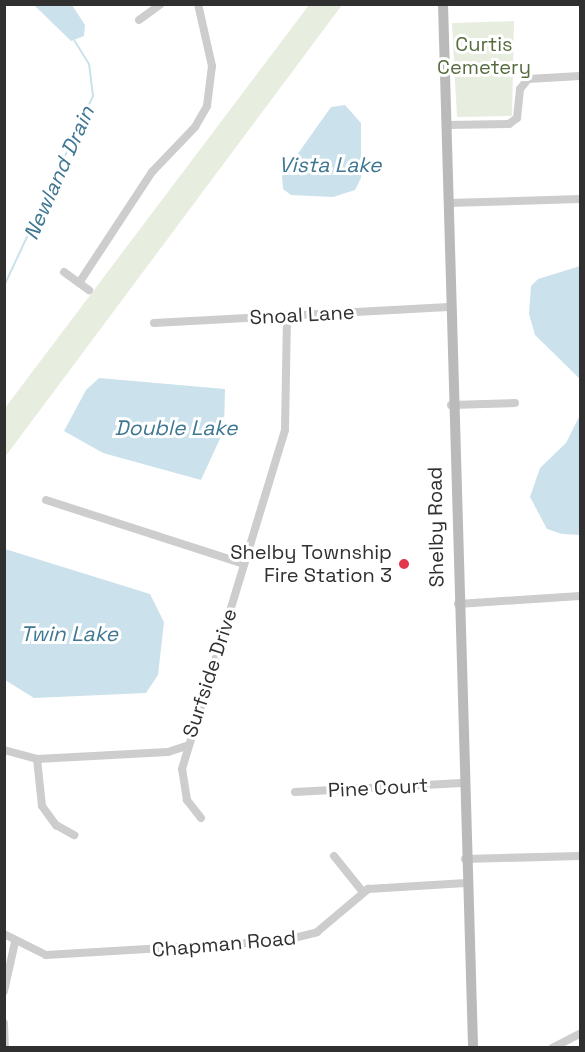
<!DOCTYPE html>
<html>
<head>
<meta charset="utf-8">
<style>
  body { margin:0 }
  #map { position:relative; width:585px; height:1052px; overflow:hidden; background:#fff; font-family:"Space Grotesk",sans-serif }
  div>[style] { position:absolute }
  .green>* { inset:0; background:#e7eddf }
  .water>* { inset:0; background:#cbe2ec }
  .stream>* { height:2px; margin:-1px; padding:0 1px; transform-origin:1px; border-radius:1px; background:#cbe2ec }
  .street>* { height:8px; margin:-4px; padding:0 4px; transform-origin:4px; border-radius:4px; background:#cdcdcd }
  .secondary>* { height:10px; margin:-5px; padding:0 5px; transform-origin:5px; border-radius:5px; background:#bababa }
  .dots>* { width:16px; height:16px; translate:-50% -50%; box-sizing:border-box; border:3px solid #fff; border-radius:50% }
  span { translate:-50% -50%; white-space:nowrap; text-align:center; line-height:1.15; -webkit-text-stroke:6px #fff; paint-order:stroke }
  .park-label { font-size:20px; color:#566c3e }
  .street-label { font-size:20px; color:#303030 }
  .poi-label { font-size:20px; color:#303030 }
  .right { translate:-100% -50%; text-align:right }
  .water-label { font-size:21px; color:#3f7792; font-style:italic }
  .frame { position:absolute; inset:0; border:6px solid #303030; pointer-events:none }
</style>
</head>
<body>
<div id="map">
  <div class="green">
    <div style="clip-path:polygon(309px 5px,342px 5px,5px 457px,5px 408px)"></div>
    <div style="clip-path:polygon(514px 21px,512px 116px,457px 117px,452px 23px)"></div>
  </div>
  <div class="water">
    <div style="clip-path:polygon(34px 5px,72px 5px,85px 25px,84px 36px,71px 41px)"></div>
    <div style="clip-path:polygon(345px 105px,361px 123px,361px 178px,355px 190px,333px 197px,291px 195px,283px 189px,282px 176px,331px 107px)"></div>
    <div style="clip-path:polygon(580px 266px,580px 379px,535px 335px,529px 314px,531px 286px,538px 279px)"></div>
    <div style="clip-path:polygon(99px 378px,225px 389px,224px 430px,201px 480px,103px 453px,64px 431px,86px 390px)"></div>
    <div style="clip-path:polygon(580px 415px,580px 535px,562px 534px,547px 529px,530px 497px,540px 468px,566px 443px)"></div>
    <div style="clip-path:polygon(5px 549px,150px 594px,164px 622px,158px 675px,146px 693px,34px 698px,5px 680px)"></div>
  </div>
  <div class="stream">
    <div style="left:4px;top:286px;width:210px;rotate:-64.9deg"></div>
    <div style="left:93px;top:96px;width:32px;rotate:-97deg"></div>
    <div style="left:89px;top:64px;width:28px;rotate:-122deg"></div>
  </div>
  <div class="street">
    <div style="left:139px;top:20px;width:27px;rotate:-36deg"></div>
    <div style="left:447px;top:125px;width:62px;rotate:-0.9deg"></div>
    <div style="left:509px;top:124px;width:10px;rotate:-37deg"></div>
    <div style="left:517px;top:118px;width:29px;rotate:-84deg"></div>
    <div style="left:520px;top:89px;width:13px;rotate:-51deg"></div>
    <div style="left:528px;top:79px;width:52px;rotate:-3.3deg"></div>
    <div style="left:448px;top:203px;width:132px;rotate:-1.7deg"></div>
    <div style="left:64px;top:272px;width:31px;rotate:36deg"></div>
    <div style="left:79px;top:283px;width:133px;rotate:-56.7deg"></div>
    <div style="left:152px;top:172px;width:62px;rotate:-46.3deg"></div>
    <div style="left:195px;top:127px;width:24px;rotate:-60deg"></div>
    <div style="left:207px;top:106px;width:40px;rotate:-82.9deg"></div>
    <div style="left:212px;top:66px;width:64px;rotate:-102.7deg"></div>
    <div style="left:154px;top:323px;width:295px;rotate:-3.1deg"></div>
    <div style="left:451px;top:405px;width:64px;rotate:-1.8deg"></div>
    <div style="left:46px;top:500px;width:208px;rotate:17.9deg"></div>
    <div style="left:458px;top:604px;width:122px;rotate:-3.8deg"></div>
    <div style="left:4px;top:750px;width:34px;rotate:15deg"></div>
    <div style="left:37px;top:759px;width:131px;rotate:-3.1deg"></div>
    <div style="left:168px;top:752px;width:19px;rotate:-18deg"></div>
    <div style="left:37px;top:759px;width:47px;rotate:83.9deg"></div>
    <div style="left:42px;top:806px;width:24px;rotate:54deg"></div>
    <div style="left:56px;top:825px;width:21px;rotate:29deg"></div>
    <div style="left:295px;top:792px;width:167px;rotate:-3.1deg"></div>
    <div style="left:201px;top:818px;width:23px;rotate:-128deg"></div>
    <div style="left:187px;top:800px;width:31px;rotate:-99deg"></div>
    <div style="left:182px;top:769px;width:354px;rotate:-73.1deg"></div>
    <div style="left:285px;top:430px;width:115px;rotate:-89deg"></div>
    <div style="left:334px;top:856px;width:45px;rotate:51.3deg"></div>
    <div style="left:465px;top:859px;width:115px;rotate:-1.5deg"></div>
    <div style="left:4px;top:934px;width:47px;rotate:26.6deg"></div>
    <div style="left:46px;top:955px;width:236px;rotate:-3.4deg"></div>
    <div style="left:282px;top:941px;width:36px;rotate:-14deg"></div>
    <div style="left:317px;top:932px;width:67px;rotate:-40.1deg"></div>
    <div style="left:368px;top:889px;width:98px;rotate:-3.5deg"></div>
    <div style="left:4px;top:991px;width:50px;rotate:-77.3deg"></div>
    <div style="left:4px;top:1023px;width:25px;rotate:88deg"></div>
    <div style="left:552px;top:1048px;width:31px;rotate:-27deg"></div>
  </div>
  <div class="secondary">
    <div style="left:443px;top:4px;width:1044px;rotate:88.35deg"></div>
  </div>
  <div class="dots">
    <div style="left:404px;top:564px;background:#e3374f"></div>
  </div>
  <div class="park-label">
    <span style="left:484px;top:56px">Curtis<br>Cemetery</span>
  </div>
  <div class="street-label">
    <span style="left:302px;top:315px;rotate:-3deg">Snoal Lane</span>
    <span style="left:436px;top:527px;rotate:-91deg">Shelby Road</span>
    <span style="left:210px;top:673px;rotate:-72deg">Surfside Drive</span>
    <span style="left:378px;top:788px;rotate:-3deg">Pine Court</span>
    <span style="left:224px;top:944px;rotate:-5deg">Chapman Road</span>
  </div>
  <div class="poi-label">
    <span class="right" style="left:392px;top:564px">Shelby Township<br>Fire Station 3</span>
  </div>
  <div class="water-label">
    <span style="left:330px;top:165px">Vista Lake</span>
    <span style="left:59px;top:173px;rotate:-66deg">Newland Drain</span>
    <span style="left:176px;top:428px">Double Lake</span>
    <span style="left:69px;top:634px">Twin Lake</span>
  </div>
  <div class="frame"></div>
</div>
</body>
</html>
